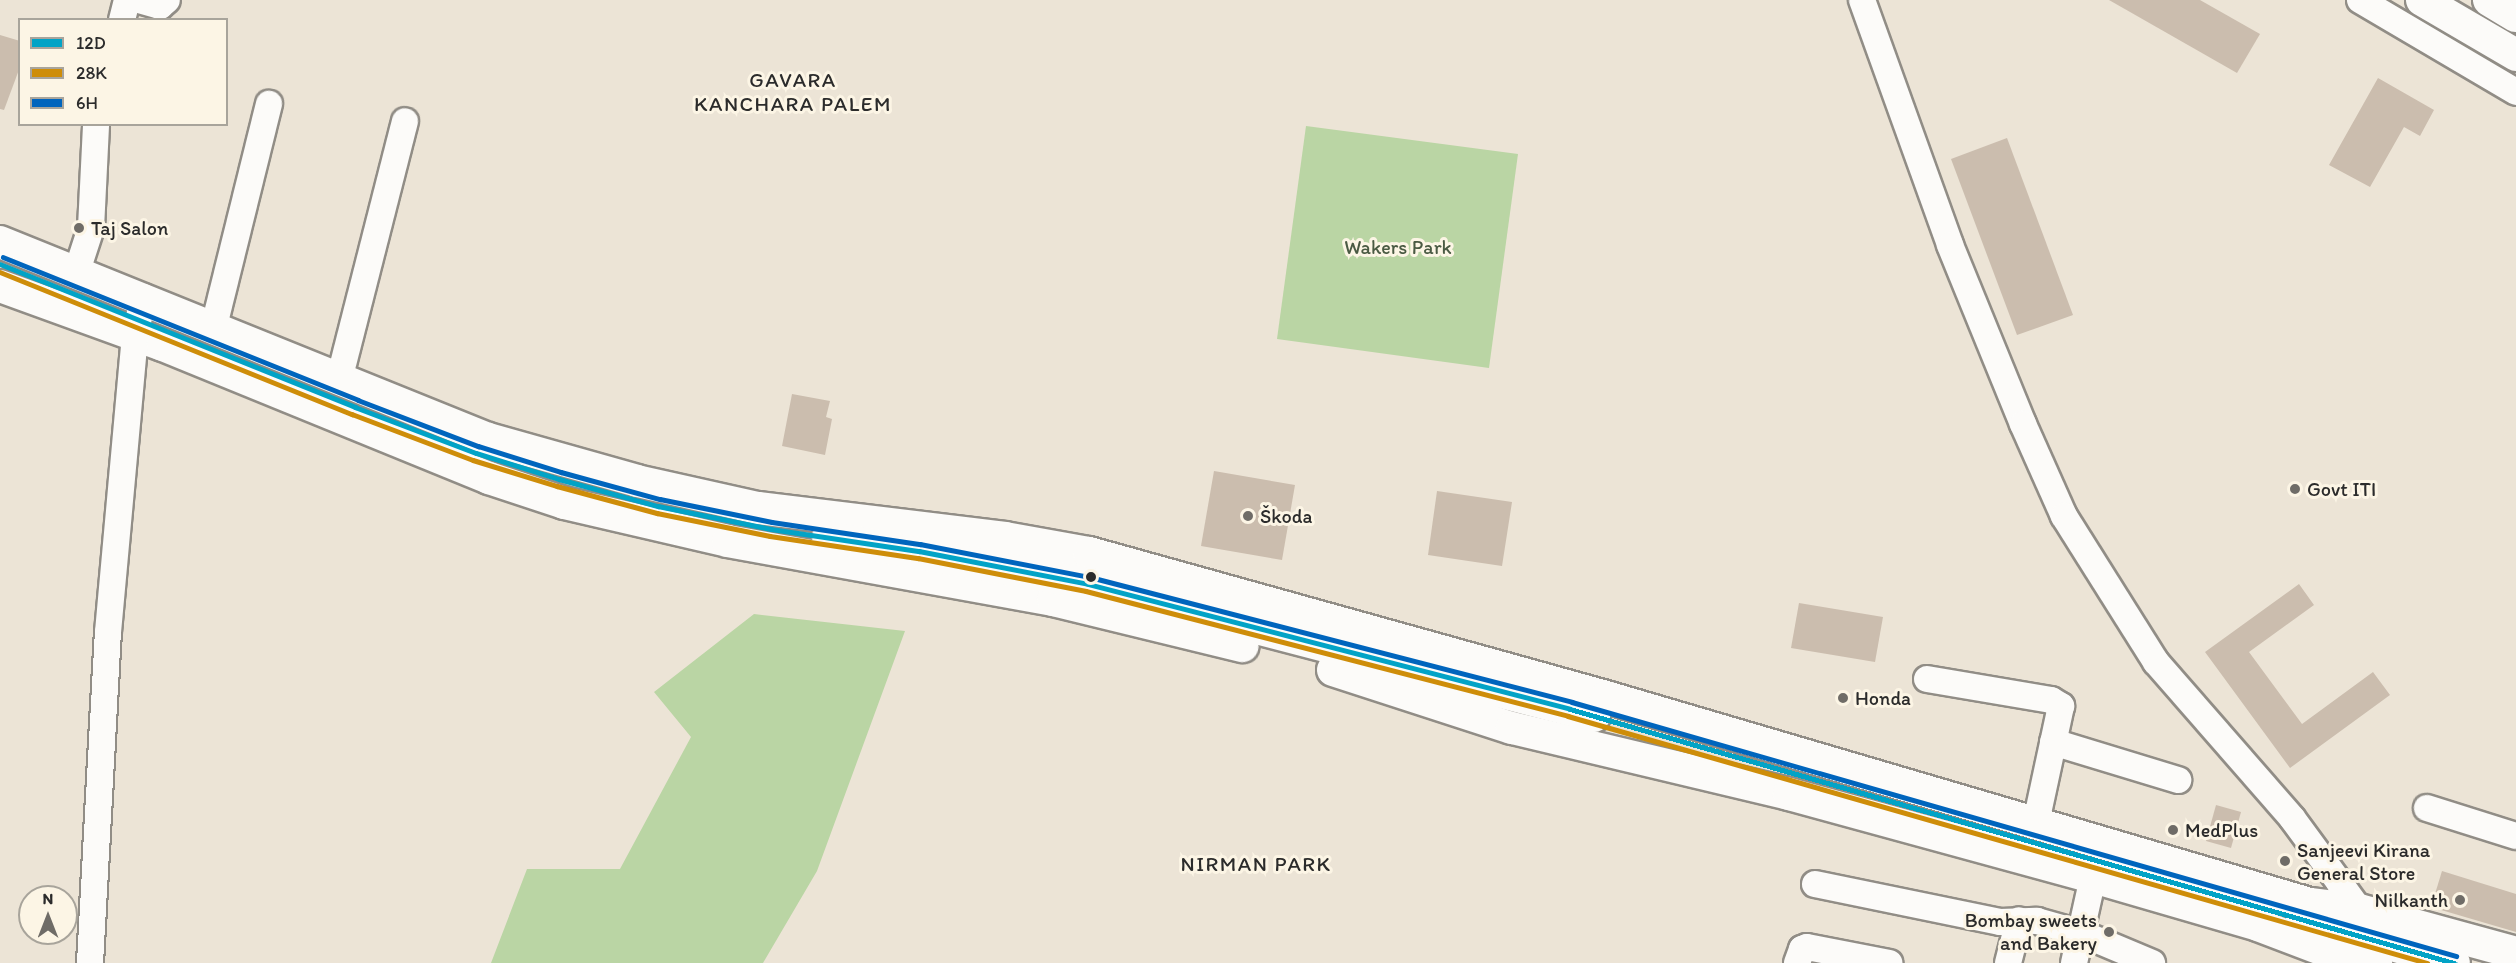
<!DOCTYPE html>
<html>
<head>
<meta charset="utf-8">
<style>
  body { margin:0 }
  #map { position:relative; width:2516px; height:963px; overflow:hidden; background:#ece4d6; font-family:Itim,sans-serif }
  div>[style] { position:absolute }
  .green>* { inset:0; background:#bad5a4 }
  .building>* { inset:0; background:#cbbdae }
  .roads { filter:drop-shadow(2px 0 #918d86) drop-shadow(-2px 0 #918d86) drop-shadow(0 2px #918d86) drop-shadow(0 -2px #918d86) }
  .minor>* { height:26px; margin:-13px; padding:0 13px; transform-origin:13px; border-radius:13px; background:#fcfbf9 }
  .major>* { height:32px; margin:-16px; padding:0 16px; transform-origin:16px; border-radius:16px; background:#fcfbf9 }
  .bus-1>* { height:4.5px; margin:-2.25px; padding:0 2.25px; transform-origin:2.25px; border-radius:2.25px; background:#02a3c6 }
  .bus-2>* { height:4.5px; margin:-2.25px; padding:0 2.25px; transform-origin:2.25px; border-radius:2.25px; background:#ce8d09 }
  .bus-3>* { height:4.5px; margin:-2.25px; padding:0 2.25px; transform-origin:2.25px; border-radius:2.25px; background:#0065bd }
  .dots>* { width:16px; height:16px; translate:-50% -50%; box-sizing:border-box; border:3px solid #fcf5e5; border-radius:50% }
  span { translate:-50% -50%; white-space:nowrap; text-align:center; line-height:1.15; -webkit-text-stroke:6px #fcf5e5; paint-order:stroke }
  .poi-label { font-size:20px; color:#2b2b2b }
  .left { translate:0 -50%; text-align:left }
  .right { translate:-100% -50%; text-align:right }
  .park-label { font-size:20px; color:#4a5a43 }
  .neighbourhood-label { font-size:21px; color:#2b2b2b; letter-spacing:1.5px }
  .legend { position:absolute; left:18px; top:18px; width:210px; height:108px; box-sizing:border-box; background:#fcf5e5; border:2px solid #a8a49b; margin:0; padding:8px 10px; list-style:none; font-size:18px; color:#2b2b2b }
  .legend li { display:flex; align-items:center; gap:12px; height:30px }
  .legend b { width:30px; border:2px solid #a8a49b }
  .north { position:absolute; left:18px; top:885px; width:60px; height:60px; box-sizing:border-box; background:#fcf5e5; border:2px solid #a8a49b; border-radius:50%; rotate:0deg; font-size:16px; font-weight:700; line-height:24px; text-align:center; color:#2b2b2b }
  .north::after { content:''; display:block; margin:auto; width:21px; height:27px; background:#6f6c67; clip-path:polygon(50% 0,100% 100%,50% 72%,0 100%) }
</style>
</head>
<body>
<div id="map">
  <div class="green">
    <div style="clip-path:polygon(1306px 126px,1518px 154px,1489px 368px,1277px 339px)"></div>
    <div style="clip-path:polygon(754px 614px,905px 631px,817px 871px,763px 963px,491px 963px,527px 869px,620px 869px,691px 737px,654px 692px)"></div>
  </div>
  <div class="building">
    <div style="clip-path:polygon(2109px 0,2200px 0,2260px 34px,2237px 73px)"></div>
    <div style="clip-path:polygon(0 35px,20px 41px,20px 67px,4px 110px,0 109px)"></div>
    <div style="clip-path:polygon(2378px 78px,2434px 110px,2420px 136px,2404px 127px,2370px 187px,2329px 165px)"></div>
    <div style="clip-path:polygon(2007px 138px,2073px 315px,2017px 335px,1951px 159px)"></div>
    <div style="clip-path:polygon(792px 394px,830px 401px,826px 417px,832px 419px,825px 455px,782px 446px)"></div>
    <div style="clip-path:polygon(1214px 471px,1295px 485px,1282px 560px,1201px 546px)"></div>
    <div style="clip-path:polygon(1437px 491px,1512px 502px,1502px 566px,1428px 555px)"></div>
    <div style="clip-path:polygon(2299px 584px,2314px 605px,2249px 652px,2302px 724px,2373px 672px,2390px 695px,2290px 768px,2205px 652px)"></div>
    <div style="clip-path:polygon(1799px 603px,1883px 617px,1875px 662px,1791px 648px)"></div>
    <div style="clip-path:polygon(2216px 805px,2241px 812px,2231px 848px,2206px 841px)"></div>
    <div style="clip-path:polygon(2442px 871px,2516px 894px,2516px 932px,2431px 907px)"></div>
  </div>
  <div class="roads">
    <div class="minor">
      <div style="left:139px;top:0;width:22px;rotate:16deg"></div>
      <div style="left:160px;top:6px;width:9px;rotate:-41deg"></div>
      <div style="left:1862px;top:0;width:260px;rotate:70.2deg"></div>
      <div style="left:1950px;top:245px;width:193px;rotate:67.8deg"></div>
      <div style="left:2023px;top:424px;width:101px;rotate:66deg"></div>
      <div style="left:2064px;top:516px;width:173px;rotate:57.8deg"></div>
      <div style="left:2156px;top:662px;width:207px;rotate:48.9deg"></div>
      <div style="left:2292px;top:818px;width:79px;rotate:53.7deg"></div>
      <div style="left:2339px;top:882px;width:34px;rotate:54deg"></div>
      <div style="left:2359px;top:910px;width:57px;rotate:69.3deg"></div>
      <div style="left:2360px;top:0;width:181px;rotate:30.5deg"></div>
      <div style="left:122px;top:20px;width:21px;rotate:-76deg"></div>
      <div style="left:77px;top:271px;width:45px;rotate:-72deg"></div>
      <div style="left:91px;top:228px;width:104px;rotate:-87.2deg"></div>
      <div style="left:214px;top:326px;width:229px;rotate:-76.1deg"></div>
      <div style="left:339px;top:380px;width:267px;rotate:-75.7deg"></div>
      <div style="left:1927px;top:679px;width:126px;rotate:9.6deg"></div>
      <div style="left:2051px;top:700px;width:12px;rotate:31deg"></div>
      <div style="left:2061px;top:706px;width:120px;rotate:102.1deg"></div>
      <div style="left:2053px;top:742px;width:131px;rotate:16.9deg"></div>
      <div style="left:2427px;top:808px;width:93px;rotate:17.5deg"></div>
      <div style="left:1815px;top:884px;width:189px;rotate:11.6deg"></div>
      <div style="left:2000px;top:922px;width:37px;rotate:-2deg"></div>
      <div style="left:2037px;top:921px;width:48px;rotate:15.8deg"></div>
      <div style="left:2083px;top:934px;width:75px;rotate:22.8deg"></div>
      <div style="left:90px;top:963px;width:331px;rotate:-86.9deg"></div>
      <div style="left:108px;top:632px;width:297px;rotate:-84.8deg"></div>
      <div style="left:135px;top:336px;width:40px;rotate:-78deg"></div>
      <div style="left:1797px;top:963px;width:15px;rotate:-70deg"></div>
      <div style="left:1802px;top:949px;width:5px;rotate:-22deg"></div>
      <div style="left:1807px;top:947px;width:84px;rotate:11deg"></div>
      <div style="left:2008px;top:963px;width:44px;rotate:-75.7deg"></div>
      <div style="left:2074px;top:963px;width:88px;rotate:-77.5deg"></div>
    </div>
    <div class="major">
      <div style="left:2422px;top:0;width:109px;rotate:30.3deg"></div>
      <div style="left:2489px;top:0;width:31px;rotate:31deg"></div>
      <div style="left:0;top:242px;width:526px;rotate:21.98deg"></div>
      <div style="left:488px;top:439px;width:155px;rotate:15.7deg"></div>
      <div style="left:637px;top:481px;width:124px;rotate:12.6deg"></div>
      <div style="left:758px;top:508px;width:249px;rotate:6.9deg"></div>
      <div style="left:1005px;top:538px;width:85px;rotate:10.1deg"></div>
      <div style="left:1089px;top:553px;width:537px;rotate:15.56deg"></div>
      <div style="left:1606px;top:697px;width:734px;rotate:16.39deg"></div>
      <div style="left:2310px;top:904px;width:49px;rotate:7deg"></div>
      <div style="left:2359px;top:910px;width:163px;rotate:15.3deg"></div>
      <div style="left:0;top:286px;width:173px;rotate:19.9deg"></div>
      <div style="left:163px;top:345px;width:352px;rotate:22.2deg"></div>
      <div style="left:489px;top:478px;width:79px;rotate:18.4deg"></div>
      <div style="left:564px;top:503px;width:168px;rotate:13deg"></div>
      <div style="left:728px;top:541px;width:330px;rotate:10.3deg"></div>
      <div style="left:1053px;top:600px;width:195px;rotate:13.7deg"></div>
      <div style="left:828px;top:537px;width:264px;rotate:10.2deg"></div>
      <div style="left:1088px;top:584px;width:523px;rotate:14.62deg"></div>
      <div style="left:1333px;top:670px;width:188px;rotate:18deg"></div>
      <div style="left:1512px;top:728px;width:285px;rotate:13.4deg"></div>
      <div style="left:1789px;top:794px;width:315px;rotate:15.3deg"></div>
      <div style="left:2093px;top:877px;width:172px;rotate:16.2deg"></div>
      <div style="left:2258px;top:925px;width:107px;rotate:20.8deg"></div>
      <div style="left:2302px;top:919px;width:158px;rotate:16.1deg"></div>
    </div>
  </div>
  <div class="bus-1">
    <div style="left:0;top:264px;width:383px;rotate:21.9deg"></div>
    <div style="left:355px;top:407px;width:129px;rotate:20.8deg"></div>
    <div style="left:476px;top:453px;width:87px;rotate:17.4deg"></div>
    <div style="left:559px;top:479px;width:103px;rotate:15.3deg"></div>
    <div style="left:658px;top:506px;width:115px;rotate:11.5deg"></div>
    <div style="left:771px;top:529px;width:150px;rotate:8.5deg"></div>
    <div style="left:919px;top:551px;width:172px;rotate:11deg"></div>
    <div style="left:1088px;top:584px;width:498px;rotate:14.5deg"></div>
    <div style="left:1570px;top:709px;width:920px;rotate:16.03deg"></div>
  </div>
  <div class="bus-2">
    <div style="left:0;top:272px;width:380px;rotate:22deg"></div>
    <div style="left:352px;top:414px;width:129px;rotate:20.8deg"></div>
    <div style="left:473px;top:460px;width:88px;rotate:17.2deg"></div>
    <div style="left:557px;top:486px;width:104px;rotate:15.1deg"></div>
    <div style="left:657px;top:513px;width:115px;rotate:11.5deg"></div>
    <div style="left:770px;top:536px;width:150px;rotate:8.5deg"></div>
    <div style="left:918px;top:558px;width:171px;rotate:11.1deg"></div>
    <div style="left:1086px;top:591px;width:498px;rotate:14.5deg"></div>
    <div style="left:1568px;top:716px;width:894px;rotate:16.04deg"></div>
  </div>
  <div class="bus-3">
    <div style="left:3px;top:257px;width:383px;rotate:21.9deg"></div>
    <div style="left:358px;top:400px;width:129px;rotate:21deg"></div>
    <div style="left:478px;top:446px;width:87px;rotate:17.4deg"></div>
    <div style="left:561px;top:472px;width:103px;rotate:15.3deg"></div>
    <div style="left:660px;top:499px;width:114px;rotate:11.6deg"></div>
    <div style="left:772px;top:522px;width:150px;rotate:8.5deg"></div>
    <div style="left:920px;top:544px;width:173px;rotate:11deg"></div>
    <div style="left:1090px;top:577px;width:498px;rotate:14.5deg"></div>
    <div style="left:1572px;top:702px;width:920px;rotate:16.03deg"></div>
  </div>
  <div class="dots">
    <div style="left:79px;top:228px;background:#6f6c67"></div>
    <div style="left:2295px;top:489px;background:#6f6c67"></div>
    <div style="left:1248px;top:516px;background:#6f6c67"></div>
    <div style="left:1091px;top:577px;background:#2b2b2b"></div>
    <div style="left:1843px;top:698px;background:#6f6c67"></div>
    <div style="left:2173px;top:830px;background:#6f6c67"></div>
    <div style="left:2285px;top:861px;background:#6f6c67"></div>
    <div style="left:2460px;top:900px;background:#6f6c67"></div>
    <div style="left:2109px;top:932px;background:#6f6c67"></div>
  </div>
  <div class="poi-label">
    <span class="left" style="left:91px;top:228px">Taj Salon</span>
    <span class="left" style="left:2307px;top:489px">Govt ITI</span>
    <span class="left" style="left:1260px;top:516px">Škoda</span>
    <span class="left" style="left:1855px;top:698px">Honda</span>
    <span class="left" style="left:2185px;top:830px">MedPlus</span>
    <span class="left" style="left:2297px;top:862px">Sanjeevi Kirana<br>General Store</span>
    <span class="right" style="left:2448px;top:900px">Nilkanth</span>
    <span class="right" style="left:2097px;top:932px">Bombay sweets<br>and Bakery</span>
  </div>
  <div class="park-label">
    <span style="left:1398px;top:247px">Wakers Park</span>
  </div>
  <div class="neighbourhood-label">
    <span style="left:793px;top:92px">GAVARA<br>KANCHARA PALEM</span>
    <span style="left:1256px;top:864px">NIRMAN PARK</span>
  </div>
  <ul class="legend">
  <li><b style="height:8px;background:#02a3c6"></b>12D</li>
  <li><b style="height:8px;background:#ce8d09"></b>28K</li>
  <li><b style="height:8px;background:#0065bd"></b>6H</li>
  </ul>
  <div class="north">N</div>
</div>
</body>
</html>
